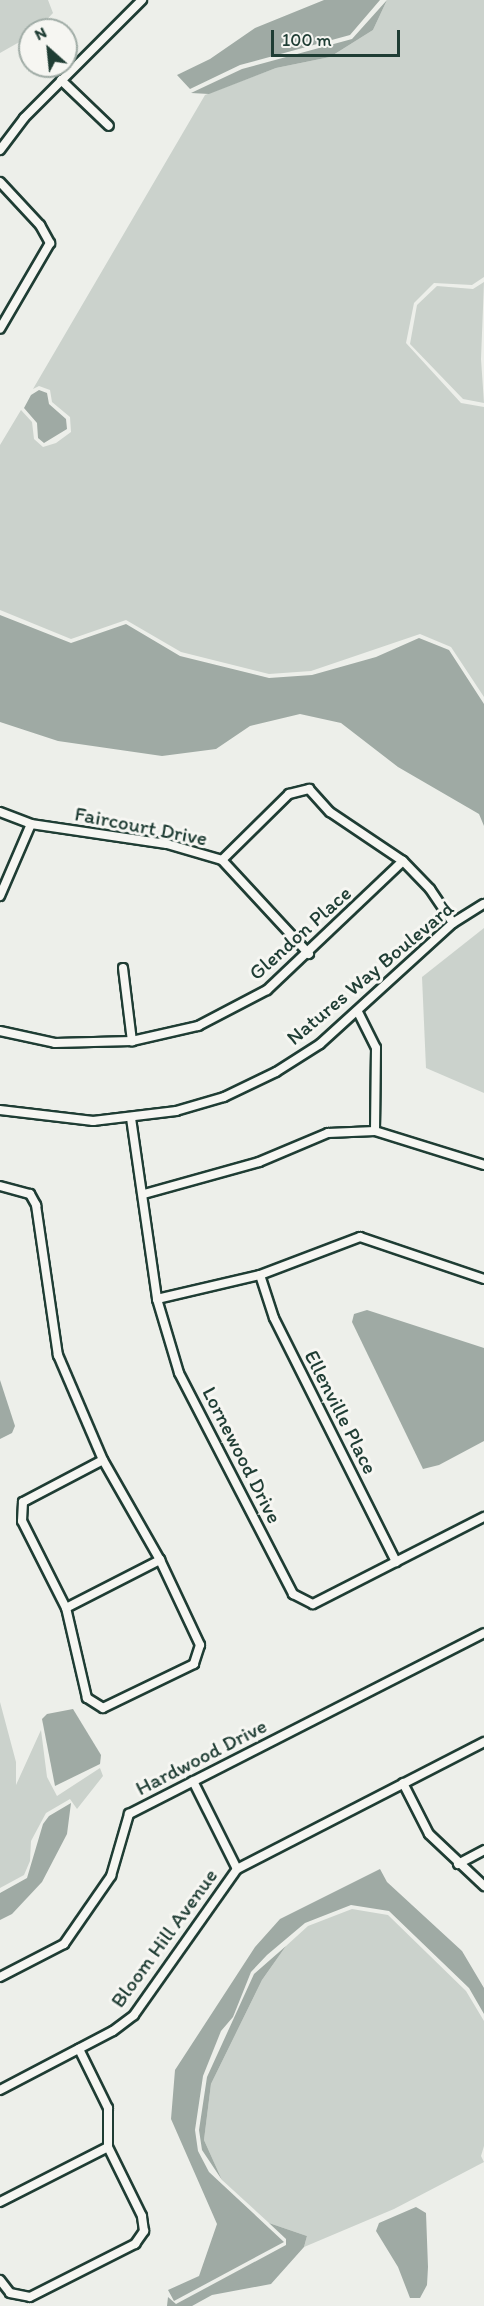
<!DOCTYPE html>
<html>
<head>
<meta charset="utf-8">
<style>
  body { margin:0 }
  #map { position:relative; width:484px; height:2306px; overflow:hidden; background:#edefea; font-family:Itim,sans-serif }
  div>[style] { position:absolute }
  .green>* { inset:0; background:#cbd2cc }
  .water>* { inset:0; background:#9faaa4 }
  .roads { filter:drop-shadow(2px 0 #1f3d34) drop-shadow(-2px 0 #1f3d34) drop-shadow(0 2px #1f3d34) drop-shadow(0 -2px #1f3d34) }
  .minor>* { height:8px; margin:-4px; padding:0 4px; transform-origin:4px; border-radius:4px; background:#f6f6f2 }
  span { translate:-50% -50%; white-space:nowrap; text-align:center; line-height:1.15; -webkit-text-stroke:6px #f6f6f2; paint-order:stroke }
  .street-label { font-size:21px; color:#1f3d34 }
  .north { position:absolute; left:18px; top:18px; width:60px; height:60px; box-sizing:border-box; background:#f6f6f2; border:2px solid #a0aca6; border-radius:50%; rotate:333deg; font-size:16px; font-weight:700; line-height:24px; text-align:center; color:#1f3d34 }
  .north::after { content:''; display:block; margin:auto; width:21px; height:27px; background:#1f3d34; clip-path:polygon(50% 0,100% 100%,50% 72%,0 100%) }
  .scale { position:absolute; left:271px; top:30px; width:129px; height:27px; box-sizing:border-box; border:3px solid #1f3d34; border-top:0; padding-left:8px; font-size:18px; line-height:21px; white-space:nowrap; color:#1f3d34; -webkit-text-stroke:4px #f6f6f2; paint-order:stroke }
</style>
</head>
<body>
<div id="map">
  <div class="green">
    <div style="clip-path:polygon(0 0,48px 0,53px 13px,37px 30px,30px 30px,30px 36px,0 53px)"></div>
    <div style="clip-path:polygon(387px 0,484px 0,484px 277px,472px 285px,434px 283px,414px 303px,406px 343px,461px 403px,484px 407px,484px 697px,451px 647px,420px 634px,311px 671px,269px 674px,181px 652px,126px 620px,71px 639px,0 610px,0 445px,21px 410px,32px 422px,34px 439px,43px 447px,56px 443px,71px 432px,70px 417px,52px 402px,50px 390px,39px 386px,33px 389px,205px 95px,276px 68px,330px 57px,373px 30px)"></div>
    <div style="clip-path:polygon(484px 282px,481px 359px,484px 403px,463px 399px,410px 344px,417px 305px,437px 286px,473px 289px)"></div>
    <div style="clip-path:polygon(484px 928px,484px 1093px,426px 1068px,422px 977px)"></div>
    <div style="clip-path:polygon(0 1702px,16px 1762px,16px 1785px,41px 1730px,47px 1777px,57px 1796px,100px 1768px,103px 1776px,77px 1809px,70px 1799px,46px 1813px,31px 1841px,30px 1861px,24px 1875px,0 1888px)"></div>
    <div style="clip-path:polygon(352px 1909px,388px 1915px,466px 1991px,484px 2021px,484px 2146px,481px 2156px,484px 2162px,394px 2209px,304px 2247px,307px 2236px,269px 2223px,222px 2180px,204px 2140px,211px 2084px,262px 1980px,286px 1946px,308px 1926px)"></div>
  </div>
  <div class="water">
    <div style="clip-path:polygon(324px 0,380px 0,350px 35px,240px 65px,190px 89px,177px 75px,210px 59px,255px 28px)"></div>
    <div style="clip-path:polygon(387px 0,373px 30px,330px 57px,276px 68px,209px 94px,191px 93px,242px 69px,352px 39px)"></div>
    <div style="clip-path:polygon(39px 390px,47px 393px,49px 404px,66px 419px,67px 429px,44px 443px,38px 438px,37px 423px,24px 408px,31px 395px)"></div>
    <div style="clip-path:polygon(0 615px,71px 643px,126px 624px,180px 656px,269px 678px,312px 675px,376px 657px,419px 638px,449px 650px,484px 704px,484px 826px,479px 814px,398px 767px,341px 723px,300px 714px,250px 726px,216px 749px,162px 756px,58px 741px,0 722px)"></div>
    <div style="clip-path:polygon(367px 1310px,484px 1348px,484px 1441px,439px 1465px,423px 1469px,352px 1322px,354px 1314px)"></div>
    <div style="clip-path:polygon(0 1380px,15px 1426px,12px 1433px,0 1439px)"></div>
    <div style="clip-path:polygon(73px 1709px,101px 1755px,100px 1764px,55px 1786px,42px 1719px,47px 1714px)"></div>
    <div style="clip-path:polygon(71px 1803px,67px 1834px,42px 1882px,12px 1914px,0 1920px,0 1893px,27px 1878px,43px 1824px,49px 1816px)"></div>
    <div style="clip-path:polygon(380px 1869px,387px 1882px,462px 1951px,484px 1988px,484px 2014px,469px 1988px,389px 1911px,351px 1905px,305px 1923px,267px 1955px,251px 1972px,233px 2017px,221px 2031px,203px 2076px,195px 2130px,198px 2151px,209px 2172px,284px 2242px,174px 2301px,168px 2290px,199px 2276px,217px 2224px,171px 2119px,175px 2070px,255px 1947px,280px 1919px)"></div>
    <div style="clip-path:polygon(286px 1946px,262px 1980px,211px 2084px,204px 2140px,222px 2180px,202px 2150px,199px 2130px,207px 2077px,254px 1974px)"></div>
    <div style="clip-path:polygon(416px 2207px,426px 2213px,428px 2267px,427px 2285px,420px 2298px,410px 2298px,398px 2267px,376px 2231px,379px 2223px)"></div>
    <div style="clip-path:polygon(269px 2223px,307px 2236px,304px 2247px,271px 2284px,212px 2295px,192px 2306px,167px 2306px,168px 2297px,176px 2304px,286px 2245px,286px 2239px)"></div>
  </div>
  <div class="roads">
    <div class="minor">
      <div style="left:61px;top:80px;width:66px;rotate:43.8deg"></div>
      <div style="left:0;top:150px;width:40px;rotate:-53deg"></div>
      <div style="left:24px;top:118px;width:167px;rotate:-45deg"></div>
      <div style="left:0;top:182px;width:59px;rotate:47.1deg"></div>
      <div style="left:40px;top:225px;width:21px;rotate:61deg"></div>
      <div style="left:50px;top:243px;width:99px;rotate:120.2deg"></div>
      <div style="left:0;top:812px;width:33px;rotate:21deg"></div>
      <div style="left:31px;top:824px;width:137px;rotate:8.4deg"></div>
      <div style="left:167px;top:844px;width:57px;rotate:16.2deg"></div>
      <div style="left:222px;top:860px;width:128px;rotate:47.2deg"></div>
      <div style="left:222px;top:860px;width:94px;rotate:-44.6deg"></div>
      <div style="left:289px;top:794px;width:21px;rotate:-14deg"></div>
      <div style="left:309px;top:789px;width:31px;rotate:48deg"></div>
      <div style="left:330px;top:812px;width:88px;rotate:33.9deg"></div>
      <div style="left:403px;top:861px;width:39px;rotate:46deg"></div>
      <div style="left:430px;top:889px;width:41px;rotate:55.9deg"></div>
      <div style="left:0;top:896px;width:78px;rotate:-66.7deg"></div>
      <div style="left:123px;top:968px;width:74px;rotate:83deg"></div>
      <div style="left:358px;top:1012px;width:40px;rotate:63.4deg"></div>
      <div style="left:376px;top:1048px;width:83px;rotate:90.7deg"></div>
      <div style="left:0;top:1031px;width:56px;rotate:12.3deg"></div>
      <div style="left:55px;top:1043px;width:77px;rotate:-1.5deg"></div>
      <div style="left:132px;top:1041px;width:68px;rotate:-12.8deg"></div>
      <div style="left:198px;top:1026px;width:78px;rotate:-27.6deg"></div>
      <div style="left:267px;top:990px;width:187px;rotate:-43.5deg"></div>
      <div style="left:0;top:1110px;width:94px;rotate:6.7deg"></div>
      <div style="left:93px;top:1121px;width:84px;rotate:-6.9deg"></div>
      <div style="left:176px;top:1111px;width:50px;rotate:-16.3deg"></div>
      <div style="left:224px;top:1097px;width:58px;rotate:-25.7deg"></div>
      <div style="left:276px;top:1072px;width:52px;rotate:-32.5deg"></div>
      <div style="left:320px;top:1044px;width:180px;rotate:-42.3deg"></div>
      <div style="left:453px;top:923px;width:36px;rotate:-32deg"></div>
      <div style="left:131px;top:1118px;width:183px;rotate:81.8deg"></div>
      <div style="left:157px;top:1299px;width:77px;rotate:73.4deg"></div>
      <div style="left:179px;top:1373px;width:249px;rotate:62.7deg"></div>
      <div style="left:293px;top:1594px;width:22px;rotate:27deg"></div>
      <div style="left:313px;top:1604px;width:192px;rotate:-27deg"></div>
      <div style="left:0;top:1186px;width:31px;rotate:15deg"></div>
      <div style="left:30px;top:1194px;width:13px;rotate:61deg"></div>
      <div style="left:36px;top:1205px;width:152px;rotate:81.7deg"></div>
      <div style="left:58px;top:1355px;width:114px;rotate:66.8deg"></div>
      <div style="left:103px;top:1460px;width:115px;rotate:60.3deg"></div>
      <div style="left:160px;top:1560px;width:94px;rotate:64.8deg"></div>
      <div style="left:200px;top:1645px;width:20px;rotate:108deg"></div>
      <div style="left:194px;top:1664px;width:101px;rotate:154.2deg"></div>
      <div style="left:103px;top:1708px;width:19px;rotate:-148deg"></div>
      <div style="left:87px;top:1698px;width:92px;rotate:-103.1deg"></div>
      <div style="left:66px;top:1608px;width:97px;rotate:-116.8deg"></div>
      <div style="left:22px;top:1521px;width:19px;rotate:-87deg"></div>
      <div style="left:23px;top:1502px;width:90px;rotate:-27.7deg"></div>
      <div style="left:144px;top:1194px;width:119px;rotate:-15.5deg"></div>
      <div style="left:259px;top:1162px;width:75px;rotate:-22.8deg"></div>
      <div style="left:328px;top:1133px;width:47px;rotate:-2.4deg"></div>
      <div style="left:375px;top:1131px;width:114px;rotate:17.3deg"></div>
      <div style="left:260px;top:1275px;width:45px;rotate:72deg"></div>
      <div style="left:274px;top:1318px;width:273px;rotate:63.4deg"></div>
      <div style="left:157px;top:1299px;width:106px;rotate:-13.1deg"></div>
      <div style="left:260px;top:1275px;width:107px;rotate:-20.8deg"></div>
      <div style="left:360px;top:1237px;width:131px;rotate:18.7deg"></div>
      <div style="left:66px;top:1608px;width:106px;rotate:-27.1deg"></div>
      <div style="left:193px;top:1781px;width:98px;rotate:63.4deg"></div>
      <div style="left:403px;top:1783px;width:57px;rotate:63deg"></div>
      <div style="left:429px;top:1834px;width:76px;rotate:43.4deg"></div>
      <div style="left:458px;top:1864px;width:30px;rotate:-28deg"></div>
      <div style="left:0;top:1977px;width:72px;rotate:-27.3deg"></div>
      <div style="left:64px;top:1944px;width:83px;rotate:-55.3deg"></div>
      <div style="left:111px;top:1876px;width:65px;rotate:-73.8deg"></div>
      <div style="left:129px;top:1814px;width:398px;rotate:-27deg"></div>
      <div style="left:0;top:2090px;width:127px;rotate:-27.6deg"></div>
      <div style="left:113px;top:2031px;width:26px;rotate:-37deg"></div>
      <div style="left:134px;top:2015px;width:179px;rotate:-54.8deg"></div>
      <div style="left:237px;top:1869px;width:278px;rotate:-27.2deg"></div>
      <div style="left:0;top:2202px;width:121px;rotate:-27deg"></div>
      <div style="left:0;top:2280px;width:16px;rotate:52deg"></div>
      <div style="left:10px;top:2293px;width:20px;rotate:11deg"></div>
      <div style="left:30px;top:2297px;width:118px;rotate:-26.8deg"></div>
      <div style="left:135px;top:2244px;width:16px;rotate:-55deg"></div>
      <div style="left:144px;top:2231px;width:15px;rotate:-98deg"></div>
      <div style="left:142px;top:2216px;width:77px;rotate:-116.2deg"></div>
      <div style="left:108px;top:2147px;width:39px;rotate:-90deg"></div>
      <div style="left:108px;top:2108px;width:66px;rotate:-116.2deg"></div>
    </div>
  </div>
  <div class="street-label">
    <span style="left:141px;top:826px;rotate:11deg">Faircourt Drive</span>
    <span style="left:300px;top:933px;rotate:-42deg">Glendon Place</span>
    <span style="left:370px;top:973px;rotate:-40deg">Natures Way Boulevard</span>
    <span style="left:341px;top:1412px;rotate:63deg">Ellenville Place</span>
    <span style="left:242px;top:1455px;rotate:63deg">Lornewood Drive</span>
    <span style="left:201px;top:1757px;rotate:-27deg">Hardwood Drive</span>
    <span style="left:164px;top:1938px;rotate:-54deg">Bloom Hill Avenue</span>
  </div>
  <div class="north">N</div>
  <div class="scale">100 m</div>
</div>
</body>
</html>
